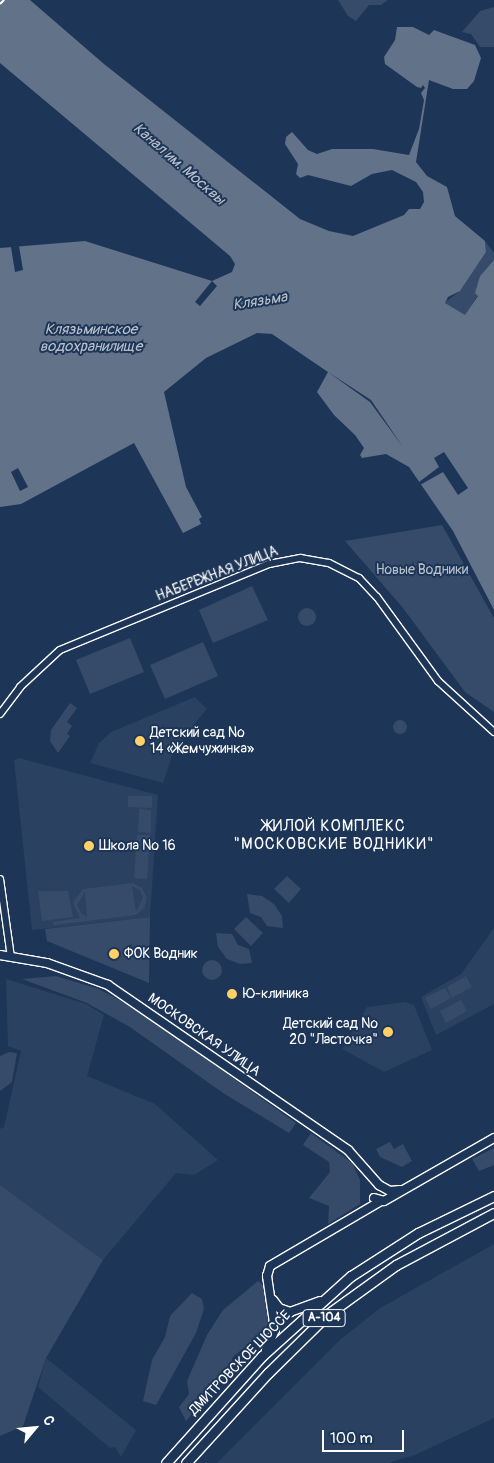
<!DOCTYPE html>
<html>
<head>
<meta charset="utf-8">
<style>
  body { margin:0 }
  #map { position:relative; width:494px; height:1463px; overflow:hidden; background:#1d3557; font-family:Pangolin,sans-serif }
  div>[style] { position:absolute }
  .built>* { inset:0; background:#2a4161 }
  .green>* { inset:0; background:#364b69 }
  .round { border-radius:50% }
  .water>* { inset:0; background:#617289 }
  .pier>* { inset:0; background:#1d3557 }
  .roads { filter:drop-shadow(1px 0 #fff) drop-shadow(-1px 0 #fff) drop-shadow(0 1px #fff) drop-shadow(0 -1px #fff) }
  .minor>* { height:6px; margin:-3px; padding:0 3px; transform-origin:3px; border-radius:3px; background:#1d3557 }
  .major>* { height:8px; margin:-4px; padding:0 4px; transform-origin:4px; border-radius:4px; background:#1d3557 }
  .highway>* { height:9px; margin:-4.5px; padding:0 4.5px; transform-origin:4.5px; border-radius:4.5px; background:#1d3557 }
  .rail>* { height:2px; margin-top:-1px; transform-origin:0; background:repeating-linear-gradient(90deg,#fff 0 8px,transparent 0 12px) }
  .dots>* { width:14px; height:14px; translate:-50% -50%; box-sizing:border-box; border:2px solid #1d3557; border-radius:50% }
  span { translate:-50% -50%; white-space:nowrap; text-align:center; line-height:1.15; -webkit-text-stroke:4px #1d3557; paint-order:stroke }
  .shield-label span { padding:1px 4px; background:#1d3557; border:1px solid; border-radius:4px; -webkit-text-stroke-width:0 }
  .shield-label { font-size:12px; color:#fff; font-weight:700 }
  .park-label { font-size:14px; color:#b9c0ca }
  .street-label { font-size:14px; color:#fff }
  .poi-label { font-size:14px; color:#fff }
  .left { translate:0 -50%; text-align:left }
  .right { translate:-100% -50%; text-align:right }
  .water-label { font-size:15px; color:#b8c0ca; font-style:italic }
  .quarter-label { font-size:16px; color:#fff; letter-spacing:1px }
  .north { position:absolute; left:10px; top:1403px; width:50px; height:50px; -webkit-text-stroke:4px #1d3557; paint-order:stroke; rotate:62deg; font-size:14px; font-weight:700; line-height:20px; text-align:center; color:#fff }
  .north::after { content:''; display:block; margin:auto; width:18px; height:22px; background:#fff; clip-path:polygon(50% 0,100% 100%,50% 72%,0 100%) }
  .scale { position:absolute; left:322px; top:1430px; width:82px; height:22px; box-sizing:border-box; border:2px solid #fff; border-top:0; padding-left:6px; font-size:15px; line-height:18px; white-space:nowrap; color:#fff; -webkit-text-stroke:4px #1d3557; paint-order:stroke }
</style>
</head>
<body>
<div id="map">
  <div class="built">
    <div style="clip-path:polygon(195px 697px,207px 709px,175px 747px,163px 783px,90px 763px,99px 743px,111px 732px)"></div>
    <div style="clip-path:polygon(19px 758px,158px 795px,150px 917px,32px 930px,14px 760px)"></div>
    <div style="clip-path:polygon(494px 928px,494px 1004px,436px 1035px,421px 997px,461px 974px)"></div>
    <div style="clip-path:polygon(6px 979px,86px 1004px,104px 1015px,87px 1076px,155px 1104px,218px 1160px,194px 1175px,176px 1173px,103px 1260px,0 1185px,0 1129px,4px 1127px,21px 1051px,8px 1046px)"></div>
    <div style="clip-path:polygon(405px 1002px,414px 1005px,432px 1050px,384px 1072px,342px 1049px,367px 1007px)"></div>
    <div style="clip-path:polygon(494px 1244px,494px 1418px,415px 1455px,388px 1463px,217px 1463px,341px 1339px,380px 1308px)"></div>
    <div style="clip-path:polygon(46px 1358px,136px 1430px,121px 1457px,115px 1447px,110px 1448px,38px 1387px)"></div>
  </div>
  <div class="green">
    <div style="clip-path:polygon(338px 0,388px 0,381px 5px,369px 5px,356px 21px,348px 16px)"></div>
    <div style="clip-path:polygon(494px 7px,494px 47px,480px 47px,471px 34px,462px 32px,480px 11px)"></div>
    <div style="clip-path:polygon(485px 241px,494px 253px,494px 260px,480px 276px,478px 295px,465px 316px,444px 303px,460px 291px,486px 252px)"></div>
    <div style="clip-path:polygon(442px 525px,494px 618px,494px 712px,465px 692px,403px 608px,345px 541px)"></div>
    <div style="clip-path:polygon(252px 586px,268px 620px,213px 643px,199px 610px)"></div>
    <div class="round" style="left:298px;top:608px;width:18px;height:18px"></div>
    <div style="clip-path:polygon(130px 638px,144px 672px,90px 694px,76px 660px)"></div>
    <div style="clip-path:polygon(203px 642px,218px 676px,165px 699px,150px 665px)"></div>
    <div style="clip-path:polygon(70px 703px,77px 708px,67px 722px,72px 726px,67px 734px,70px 736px,58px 753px,50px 741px,51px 730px)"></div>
    <div class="round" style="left:393px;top:720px;width:14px;height:14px"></div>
    <div style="clip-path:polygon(128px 796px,152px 796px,152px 808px,128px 807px)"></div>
    <div style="clip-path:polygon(139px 809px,151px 810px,151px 833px,138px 832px)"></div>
    <div style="clip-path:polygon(137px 835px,150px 835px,147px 879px,134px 878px)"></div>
    <div style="clip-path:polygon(287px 876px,301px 889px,289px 903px,274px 889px)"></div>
    <div style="clip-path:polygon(evenodd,133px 883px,142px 888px,147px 898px,144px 908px,136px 915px,54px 925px,53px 922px,80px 918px,73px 902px,83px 889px,133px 883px,132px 886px,140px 890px,143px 898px,136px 911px,132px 886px,133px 883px,85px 892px,85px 893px,87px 917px,81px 913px,77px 905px,85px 892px)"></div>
    <div style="clip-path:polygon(38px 891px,68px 891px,73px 917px,42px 921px)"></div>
    <div style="clip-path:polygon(247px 894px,262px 896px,274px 904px,282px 916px,283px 928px,267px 926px,261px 917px,250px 913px)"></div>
    <div style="clip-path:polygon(150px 917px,149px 983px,47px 941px,45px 929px)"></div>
    <div style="clip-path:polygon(246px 917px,263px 933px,251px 946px,234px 929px)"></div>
    <div style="clip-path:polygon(216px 933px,232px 934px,238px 945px,249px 949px,252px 963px,240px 964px,227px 959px,218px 947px)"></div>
    <div class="round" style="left:202px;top:960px;width:20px;height:20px"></div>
    <div style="clip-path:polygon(56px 976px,99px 989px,139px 1011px,296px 1123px,289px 1133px,223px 1093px,130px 1027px,87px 1003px,22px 979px)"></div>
    <div style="clip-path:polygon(466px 976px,472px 987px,452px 998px,447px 987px)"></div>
    <div style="clip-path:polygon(445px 988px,451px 998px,431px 1009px,425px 998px)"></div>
    <div style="clip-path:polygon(461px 1000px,467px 1011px,446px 1023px,440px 1011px)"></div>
    <div style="clip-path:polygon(9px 1052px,17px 1053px,12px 1082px,0 1091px,0 1056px)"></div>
    <div style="clip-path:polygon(311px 1133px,352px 1163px,360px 1180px,360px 1204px,328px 1224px,329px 1206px,309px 1198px,330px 1172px,329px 1162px,303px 1145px)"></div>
    <div style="clip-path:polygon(390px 1142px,394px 1149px,403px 1144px,412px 1161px,402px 1167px,380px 1157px,376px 1149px)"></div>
    <div style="clip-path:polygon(494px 1148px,494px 1165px,479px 1171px,472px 1159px)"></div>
    <div style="clip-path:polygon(0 1185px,103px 1260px,46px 1358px,23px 1426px,0 1436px)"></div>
    <div style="clip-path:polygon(258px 1281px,263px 1285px,268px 1322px,265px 1330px,233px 1357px,225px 1378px,186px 1421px,179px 1407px,189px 1394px,187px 1381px,207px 1335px,223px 1310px)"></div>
    <div style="clip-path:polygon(192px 1293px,202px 1299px,204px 1309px,196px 1333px,156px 1405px,143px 1401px,152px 1360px,165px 1337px,170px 1316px)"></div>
  </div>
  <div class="water">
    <div style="clip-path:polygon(0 0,30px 0,104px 64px,300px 219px,329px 231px,353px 236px,404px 215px,409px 209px,420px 209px,424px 202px,423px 192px,416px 182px,392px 170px,372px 174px,351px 186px,308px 175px,300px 178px,296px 174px,298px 164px,285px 144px,286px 137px,292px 132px,308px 150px,317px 154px,332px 149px,373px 149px,409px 155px,419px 129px,424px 100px,421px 93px,425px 88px,423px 85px,421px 88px,417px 87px,385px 64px,384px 57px,395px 40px,397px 27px,413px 27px,429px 35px,434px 30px,475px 45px,481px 58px,474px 81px,467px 89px,453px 89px,429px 80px,416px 162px,427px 176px,447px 187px,455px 216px,485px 241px,486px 252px,460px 291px,448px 297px,445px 303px,465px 315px,478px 296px,475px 293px,480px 276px,494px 260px,494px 610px,453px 531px,409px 467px,386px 454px,362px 458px,360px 455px,364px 448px,355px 435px,334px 415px,317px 392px,328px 372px,272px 334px,257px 333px,206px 358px,164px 392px,186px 487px,202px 517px,199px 519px,201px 524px,183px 533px,134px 443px,21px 504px,0 507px,0 248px,85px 241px,212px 281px,232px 272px,235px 264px,230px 256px,0 63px)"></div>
  </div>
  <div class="pier">
    <div style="clip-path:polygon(19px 246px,23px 270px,15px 272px,11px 247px)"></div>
    <div style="clip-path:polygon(212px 281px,217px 286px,200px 306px,195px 302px)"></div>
    <div style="clip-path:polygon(328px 372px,371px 400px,403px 447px,370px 402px)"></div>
    <div style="clip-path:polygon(444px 452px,468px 488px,458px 495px,443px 472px,420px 485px,419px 482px,439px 467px,434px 458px)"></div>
    <div style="clip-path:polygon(18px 468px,28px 487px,20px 491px,11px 472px)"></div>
  </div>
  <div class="roads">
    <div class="minor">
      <div style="left:0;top:714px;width:34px;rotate:-53deg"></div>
      <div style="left:20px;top:687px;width:54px;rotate:-42.8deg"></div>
      <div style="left:60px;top:650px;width:226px;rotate:-22.4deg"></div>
      <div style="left:269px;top:564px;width:32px;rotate:-11deg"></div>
      <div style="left:300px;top:558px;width:29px;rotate:10deg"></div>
      <div style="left:329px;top:563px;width:34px;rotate:27deg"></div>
      <div style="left:359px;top:578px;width:26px;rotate:47deg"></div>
      <div style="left:377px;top:597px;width:104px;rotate:54deg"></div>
      <div style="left:438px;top:681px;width:76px;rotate:42.3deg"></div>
      <div style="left:0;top:879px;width:79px;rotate:82deg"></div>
    </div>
    <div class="major">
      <div style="left:0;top:955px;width:48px;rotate:9.7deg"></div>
      <div style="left:47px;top:963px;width:65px;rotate:19.8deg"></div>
      <div style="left:108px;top:985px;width:291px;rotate:34.5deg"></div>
      <div style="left:348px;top:1150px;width:47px;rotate:48.5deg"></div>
      <div style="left:379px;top:1185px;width:13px;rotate:29deg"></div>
      <div style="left:390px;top:1191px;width:10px;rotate:-6deg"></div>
      <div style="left:374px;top:1198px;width:10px;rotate:17deg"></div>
      <div style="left:384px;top:1201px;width:127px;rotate:-29.8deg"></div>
      <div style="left:273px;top:1300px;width:10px;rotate:53deg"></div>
      <div style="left:279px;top:1308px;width:12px;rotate:20deg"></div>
      <div style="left:290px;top:1312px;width:32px;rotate:-20deg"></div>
      <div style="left:266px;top:1350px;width:22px;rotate:-66deg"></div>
      <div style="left:275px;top:1330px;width:55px;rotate:-98.4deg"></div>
      <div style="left:267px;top:1276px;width:10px;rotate:-73deg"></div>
      <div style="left:270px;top:1266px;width:129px;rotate:-30.4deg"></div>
    </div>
    <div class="highway">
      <div style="left:166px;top:1463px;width:144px;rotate:-48.1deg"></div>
      <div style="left:262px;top:1356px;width:120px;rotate:-42deg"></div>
      <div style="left:351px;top:1276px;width:80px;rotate:-32.7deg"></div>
      <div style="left:418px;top:1233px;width:85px;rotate:-26deg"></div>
      <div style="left:186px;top:1463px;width:122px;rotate:-47.7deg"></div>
      <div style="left:268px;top:1373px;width:84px;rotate:-44.5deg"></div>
      <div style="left:328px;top:1314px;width:84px;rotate:-35.8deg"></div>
      <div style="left:396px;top:1265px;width:111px;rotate:-28deg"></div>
    </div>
  </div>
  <div class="rail">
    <div style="left:0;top:4px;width:6px;rotate:-45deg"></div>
  </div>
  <div class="dots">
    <div style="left:140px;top:741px;background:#ffd166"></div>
    <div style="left:89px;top:846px;background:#ffd166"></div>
    <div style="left:114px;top:954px;background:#ffd166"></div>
    <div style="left:232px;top:994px;background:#ffd166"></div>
    <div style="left:388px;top:1032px;background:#ffd166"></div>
  </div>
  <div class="shield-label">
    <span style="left:324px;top:1318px">А-104</span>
  </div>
  <div class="park-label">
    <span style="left:422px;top:570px">Новые Водники</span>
  </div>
  <div class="street-label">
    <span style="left:217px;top:574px;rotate:-21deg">НАБЕРЕЖНАЯ УЛИЦА</span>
    <span style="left:204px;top:1035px;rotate:35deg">МОСКОВСКАЯ УЛИЦА</span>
    <span style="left:240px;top:1363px;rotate:-46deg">ДМИТРОВСКОЕ ШОССЕ</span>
  </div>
  <div class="poi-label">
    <span class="left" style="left:150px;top:741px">Детский сад №<br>14 «Жемчужинка»</span>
    <span class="left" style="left:99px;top:846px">Школа № 16</span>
    <span class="left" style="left:124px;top:954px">ФОК Водник</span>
    <span class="left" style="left:243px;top:994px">Ю-клиника</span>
    <span class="right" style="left:378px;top:1032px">Детский сад №<br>20 "Ласточка"</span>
  </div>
  <div class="water-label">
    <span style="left:179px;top:164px;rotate:41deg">Канал им. Москвы</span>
    <span style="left:260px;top:301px;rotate:-9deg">Клязьма</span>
    <span style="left:91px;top:338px">Клязьминское<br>водохранилище</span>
  </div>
  <div class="quarter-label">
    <span style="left:334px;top:835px">ЖИЛОЙ КОМПЛЕКС<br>"МОСКОВСКИЕ ВОДНИКИ"</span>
  </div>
  <div class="north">С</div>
  <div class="scale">100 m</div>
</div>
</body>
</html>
